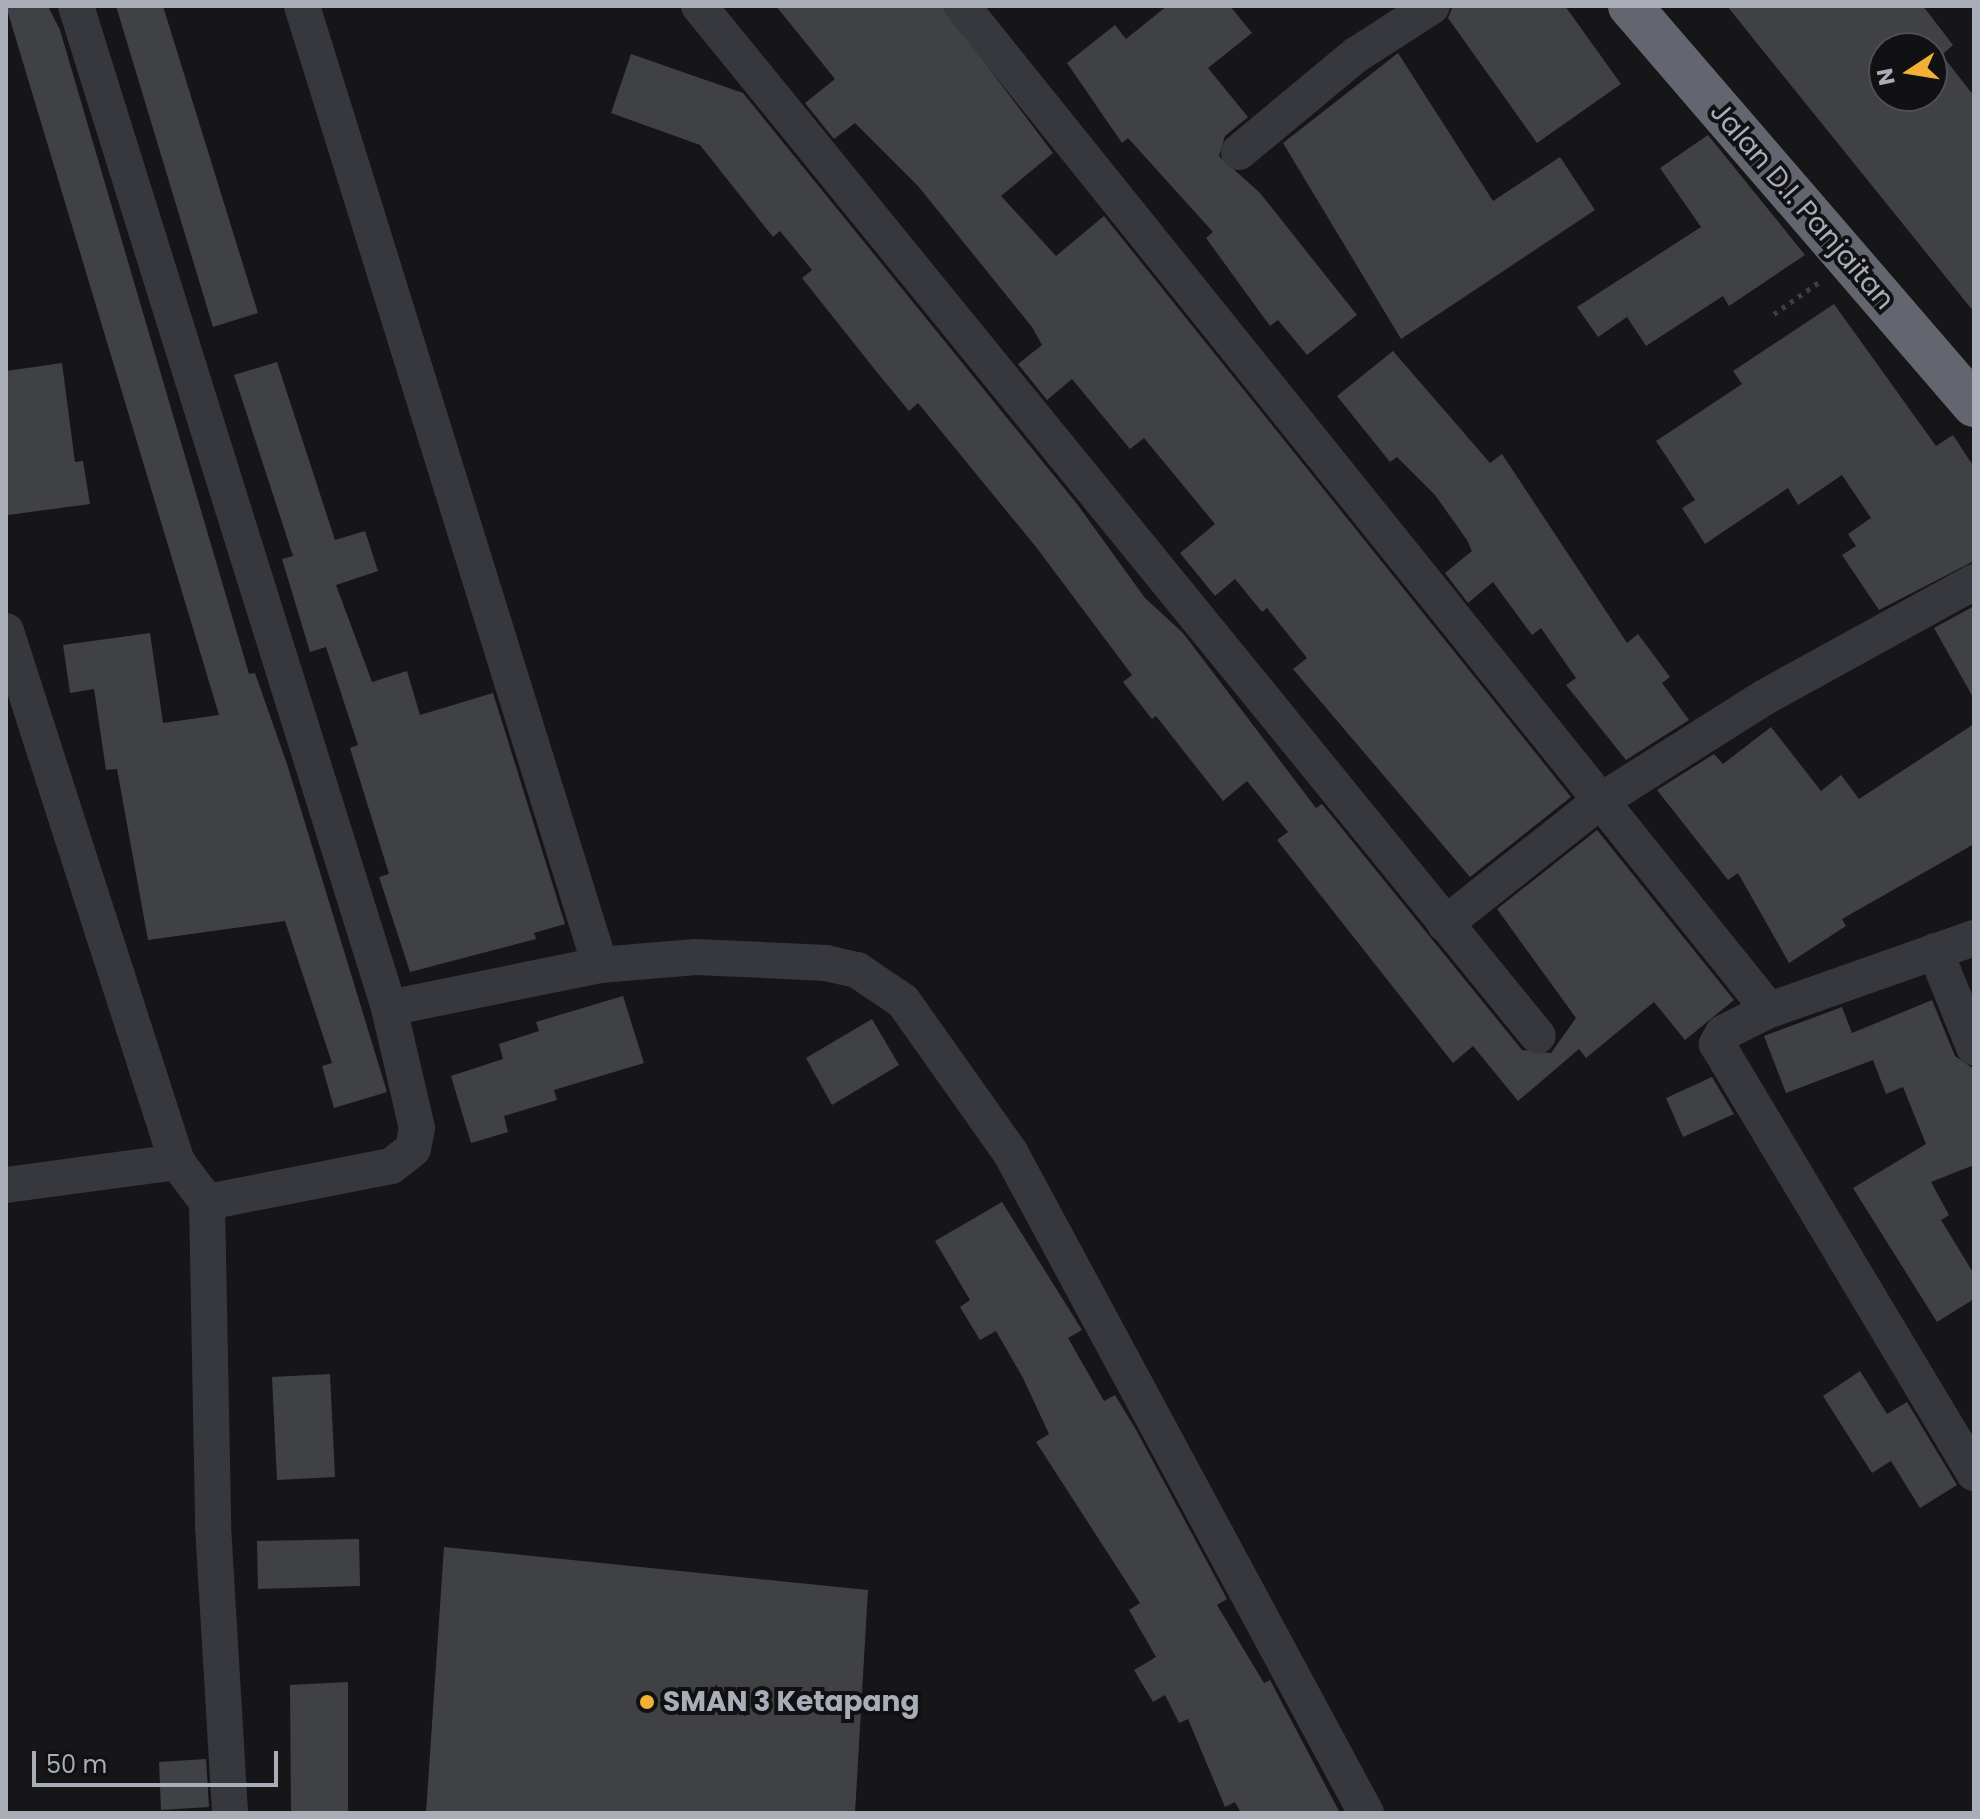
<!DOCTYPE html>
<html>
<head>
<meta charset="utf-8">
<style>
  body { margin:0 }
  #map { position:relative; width:1980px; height:1819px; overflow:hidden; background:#161618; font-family:Poppins,sans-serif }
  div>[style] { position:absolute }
  .building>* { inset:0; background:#404145 }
  .path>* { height:5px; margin-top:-2.5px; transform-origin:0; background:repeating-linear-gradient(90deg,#3d3f44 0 4px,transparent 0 10px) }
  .minor>* { height:36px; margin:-18px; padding:0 18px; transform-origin:18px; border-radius:18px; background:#37383d }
  .highway>* { height:44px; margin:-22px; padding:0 22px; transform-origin:22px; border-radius:22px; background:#63666e }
  .dots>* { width:22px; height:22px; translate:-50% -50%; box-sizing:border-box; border:4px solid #111113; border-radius:50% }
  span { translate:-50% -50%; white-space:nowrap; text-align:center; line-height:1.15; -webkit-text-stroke:8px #111113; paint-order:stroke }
  .street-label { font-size:28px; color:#a8adb8 }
  .poi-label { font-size:28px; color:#a8adb8; font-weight:700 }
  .left { translate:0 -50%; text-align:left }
  .frame { position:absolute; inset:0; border:8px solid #a8adb8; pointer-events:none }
  .north { position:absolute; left:1868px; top:32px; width:80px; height:80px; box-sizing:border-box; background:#111113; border:2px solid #4d4f55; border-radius:50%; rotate:258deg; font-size:22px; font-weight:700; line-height:32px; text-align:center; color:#a8adb8 }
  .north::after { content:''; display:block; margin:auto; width:28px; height:36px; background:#f2b134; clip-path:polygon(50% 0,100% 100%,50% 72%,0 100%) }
  .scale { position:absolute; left:32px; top:1751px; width:246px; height:36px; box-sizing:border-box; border:4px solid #a8adb8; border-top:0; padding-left:10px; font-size:24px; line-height:28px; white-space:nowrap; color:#a8adb8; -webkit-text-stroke:6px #111113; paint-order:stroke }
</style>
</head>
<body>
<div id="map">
  <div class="building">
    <div style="clip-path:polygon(6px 6px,48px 6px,60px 30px,249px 674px,255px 673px,287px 764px,387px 1092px,334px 1108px,322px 1066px,332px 1063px,285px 921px,148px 940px,117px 769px,106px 770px,94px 689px,70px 693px,63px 645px,150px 633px,163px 723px,219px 715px)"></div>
    <div style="clip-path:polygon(116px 6px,163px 6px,258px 313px,213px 327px)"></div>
    <div style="clip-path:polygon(776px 6px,942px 6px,1053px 153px,1001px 196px,1056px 256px,1104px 216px,1571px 797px,1470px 877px,1293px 669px,1307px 658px,1267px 608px,1262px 612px,1235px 579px,1215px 596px,1180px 553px,1215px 524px,1144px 438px,1130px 449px,1072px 379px,1047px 400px,1018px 364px,1042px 345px,1032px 327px,918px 186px,855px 123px,834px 139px,805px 103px,835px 79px)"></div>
    <div style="clip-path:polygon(1167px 6px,1230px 6px,1252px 33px,1208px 68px,1248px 117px,1225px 136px,1219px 156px,1260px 193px,1357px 315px,1307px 355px,1278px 320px,1270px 326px,1206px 238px,1213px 232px,1128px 138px,1122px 143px,1067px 63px,1115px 25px,1126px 39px)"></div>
    <div style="clip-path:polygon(1453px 6px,1565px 6px,1621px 84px,1537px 143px,1448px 18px)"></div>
    <div style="clip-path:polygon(evenodd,1727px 6px,1923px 6px,1953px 45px,1942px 55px,1974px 96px,1974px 312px,1727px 6px,1884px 48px,1932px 48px,1932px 96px,1884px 96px,1884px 48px)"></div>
    <div style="clip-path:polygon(1398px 53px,1493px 201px,1560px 157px,1595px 210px,1401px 339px,1283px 143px)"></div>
    <div style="clip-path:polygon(631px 54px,743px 93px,1077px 504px,1145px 598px,1183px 633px,1316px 808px,1322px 804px,1522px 1050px,1551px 1053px,1576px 1018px,1497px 909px,1597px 830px,1734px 1000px,1685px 1040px,1654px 1002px,1586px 1058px,1579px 1049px,1518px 1101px,1473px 1046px,1453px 1063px,1277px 840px,1288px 832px,1247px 781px,1223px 801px,1156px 716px,1152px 719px,1123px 682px,1132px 675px,1036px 547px,918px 403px,909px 411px,880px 376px,802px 278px,812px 270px,780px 231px,773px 237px,700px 145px,611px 113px)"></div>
    <div style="clip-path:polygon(1708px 135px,1805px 255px,1729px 306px,1723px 296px,1646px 346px,1627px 317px,1598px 337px,1577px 307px,1701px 227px,1660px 168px)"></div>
    <div style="clip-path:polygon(1834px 304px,1936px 446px,1953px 435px,1974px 467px,1974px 561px,1879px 610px,1842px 555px,1856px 546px,1848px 534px,1871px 518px,1842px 475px,1798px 505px,1788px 488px,1705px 544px,1682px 508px,1695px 500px,1656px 441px,1742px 384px,1733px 371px)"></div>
    <div style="clip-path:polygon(1393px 351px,1490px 463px,1502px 454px,1627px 643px,1638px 634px,1670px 677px,1662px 683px,1689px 720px,1626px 760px,1566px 685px,1576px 678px,1541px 628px,1532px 635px,1493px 582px,1468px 603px,1445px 573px,1472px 551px,1467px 540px,1435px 495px,1397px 457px,1390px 462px,1337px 396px)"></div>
    <div style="clip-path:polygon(277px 362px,335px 540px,365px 531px,378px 571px,336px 585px,372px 682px,407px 671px,420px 715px,493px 693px,565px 924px,534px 933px,536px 939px,410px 972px,379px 877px,389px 874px,350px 748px,358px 745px,326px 647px,310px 652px,282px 559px,293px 556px,234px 375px)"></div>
    <div style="clip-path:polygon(62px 363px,75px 462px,83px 461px,90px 504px,8px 515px,6px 371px)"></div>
    <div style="clip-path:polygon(1974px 606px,1974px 699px,1934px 628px)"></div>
    <div style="clip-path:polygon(1974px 724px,1974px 844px,1842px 919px,1846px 926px,1789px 963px,1738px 873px,1728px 880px,1657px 790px,1714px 754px,1723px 764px,1771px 727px,1821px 791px,1841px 775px,1859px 799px)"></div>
    <div style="clip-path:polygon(623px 996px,644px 1063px,554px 1090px,557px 1100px,504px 1116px,508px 1132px,471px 1143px,451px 1076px,503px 1059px,499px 1044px,539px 1031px,536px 1022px)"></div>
    <div style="clip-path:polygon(1932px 1000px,1955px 1056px,1974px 1069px,1974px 1165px,1931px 1182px,1949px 1215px,1941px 1220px,1974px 1274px,1974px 1299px,1937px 1322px,1853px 1188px,1926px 1144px,1903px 1087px,1886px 1094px,1873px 1060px,1786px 1093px,1764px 1036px,1842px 1007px,1852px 1033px)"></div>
    <div style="clip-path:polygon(872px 1019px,899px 1065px,832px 1105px,806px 1058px)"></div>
    <div style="clip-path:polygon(1712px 1077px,1734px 1114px,1683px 1137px,1666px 1098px)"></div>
    <div style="clip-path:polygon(1002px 1202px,1082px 1330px,1068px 1338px,1104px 1401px,1115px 1395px,1135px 1428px,1227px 1599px,1217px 1605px,1264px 1683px,1270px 1680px,1340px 1813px,1241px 1813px,1235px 1802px,1225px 1807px,1188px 1719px,1179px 1723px,1165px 1695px,1153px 1702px,1134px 1670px,1156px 1657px,1129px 1610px,1140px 1603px,1036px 1442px,1049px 1434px,1023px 1378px,996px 1331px,980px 1340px,960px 1307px,970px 1300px,935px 1241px)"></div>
    <div style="clip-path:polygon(1860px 1371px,1887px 1414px,1907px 1402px,1957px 1485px,1920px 1508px,1891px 1461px,1872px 1473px,1823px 1396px)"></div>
    <div style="clip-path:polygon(330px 1374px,335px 1477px,277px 1480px,272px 1377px)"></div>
    <div style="clip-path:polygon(359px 1539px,360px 1586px,258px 1589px,257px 1541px)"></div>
    <div style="clip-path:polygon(444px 1547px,868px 1590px,855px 1813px,426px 1813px)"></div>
    <div style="clip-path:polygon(348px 1682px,348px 1813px,291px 1813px,290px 1685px)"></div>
    <div style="clip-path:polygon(206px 1759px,209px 1807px,161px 1810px,159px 1762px)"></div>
  </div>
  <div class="path">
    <div style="left:1774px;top:314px;width:55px;rotate:-35.4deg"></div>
  </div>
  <div class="minor">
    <div style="left:76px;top:6px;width:1050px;rotate:72.65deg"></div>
    <div style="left:389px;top:1008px;width:123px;rotate:76.9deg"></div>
    <div style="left:417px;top:1128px;width:21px;rotate:101deg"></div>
    <div style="left:413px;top:1149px;width:28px;rotate:142deg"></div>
    <div style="left:391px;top:1166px;width:187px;rotate:168.9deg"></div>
    <div style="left:302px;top:6px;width:1004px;rotate:72.74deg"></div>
    <div style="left:600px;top:965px;width:215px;rotate:168.5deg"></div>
    <div style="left:699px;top:6px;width:1328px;rotate:50.84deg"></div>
    <div style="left:962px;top:6px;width:1288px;rotate:51.21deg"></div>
    <div style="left:1239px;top:152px;width:152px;rotate:-39.7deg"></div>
    <div style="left:1356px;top:55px;width:90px;rotate:-32.8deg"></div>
    <div style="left:6px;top:631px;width:558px;rotate:72.15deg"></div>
    <div style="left:177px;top:1162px;width:50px;rotate:53.1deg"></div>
    <div style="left:207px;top:1202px;width:324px;rotate:88.9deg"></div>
    <div style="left:213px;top:1526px;width:288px;rotate:86.6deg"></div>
    <div style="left:1445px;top:924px;width:196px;rotate:-38.4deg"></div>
    <div style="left:1599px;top:802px;width:196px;rotate:-32.3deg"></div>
    <div style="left:1765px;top:697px;width:239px;rotate:-28.8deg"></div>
    <div style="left:1974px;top:938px;width:217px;rotate:160.6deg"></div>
    <div style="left:1769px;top:1010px;width:51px;rotate:153.4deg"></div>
    <div style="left:1723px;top:1033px;width:13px;rotate:119deg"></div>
    <div style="left:1717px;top:1044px;width:500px;rotate:59.08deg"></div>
    <div style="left:1935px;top:951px;width:104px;rotate:67.9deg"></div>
    <div style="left:600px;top:965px;width:96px;rotate:-4.8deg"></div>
    <div style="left:696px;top:957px;width:130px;rotate:2.6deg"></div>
    <div style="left:826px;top:963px;width:32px;rotate:13deg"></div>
    <div style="left:857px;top:970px;width:55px;rotate:34deg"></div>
    <div style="left:903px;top:1001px;width:185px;rotate:54.7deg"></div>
    <div style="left:1010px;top:1152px;width:751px;rotate:61.69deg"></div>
    <div style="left:6px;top:1185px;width:173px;rotate:-7.7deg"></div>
  </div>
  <div class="highway">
    <div style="left:1630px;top:6px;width:527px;rotate:49.23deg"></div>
  </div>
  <div class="dots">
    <div style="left:647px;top:1702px;background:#f2b134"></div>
  </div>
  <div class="street-label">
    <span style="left:1802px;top:206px;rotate:49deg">Jalan D.I. Panjaitan</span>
  </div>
  <div class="poi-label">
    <span class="left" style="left:663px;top:1702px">SMAN 3 Ketapang</span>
  </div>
  <div class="frame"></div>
  <div class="north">N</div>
  <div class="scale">50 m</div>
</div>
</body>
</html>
